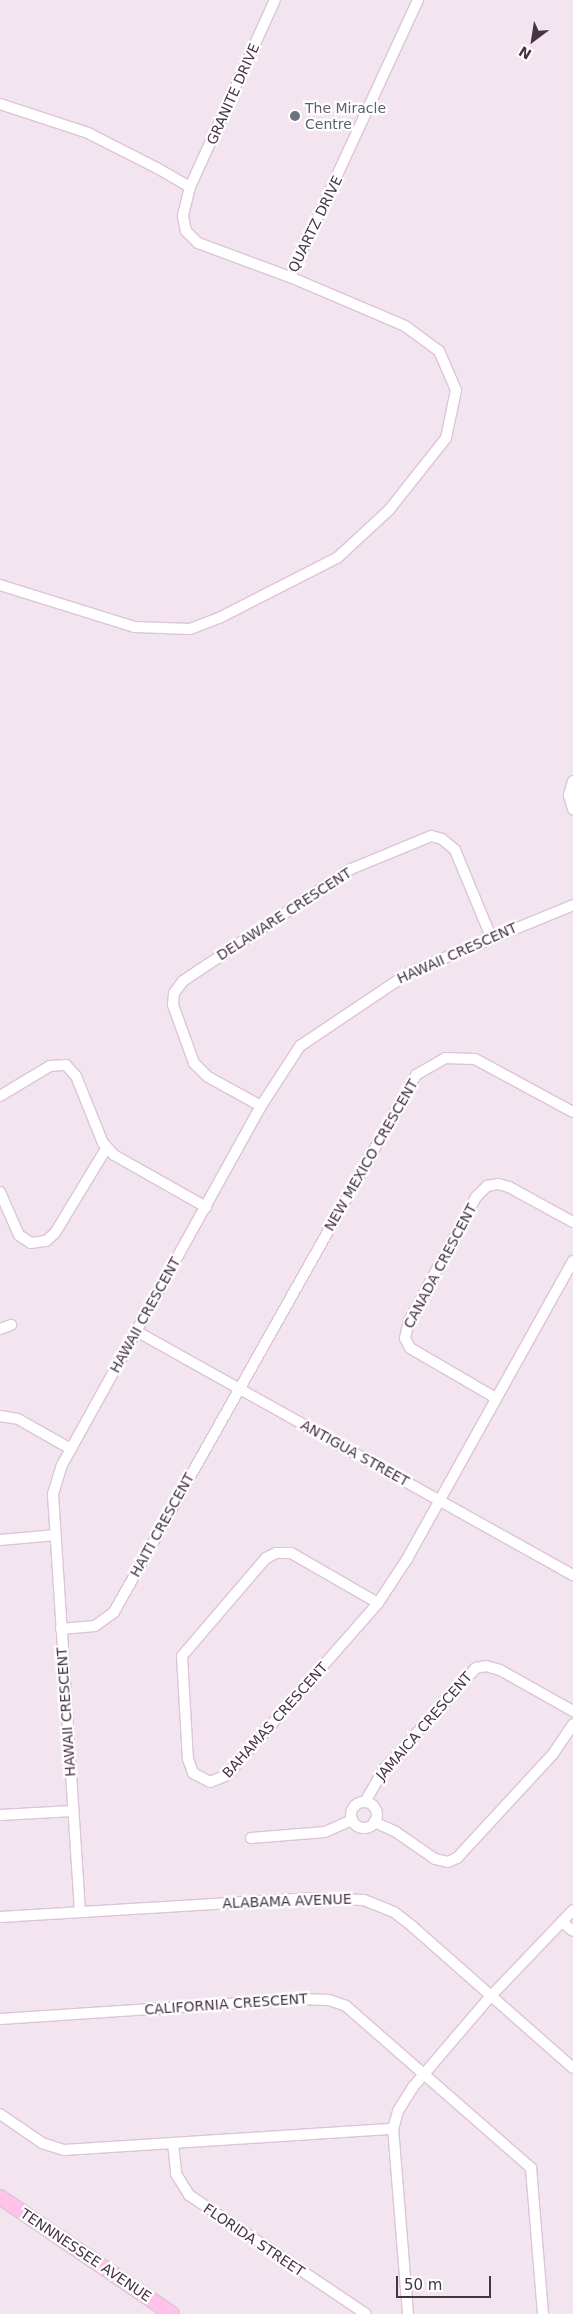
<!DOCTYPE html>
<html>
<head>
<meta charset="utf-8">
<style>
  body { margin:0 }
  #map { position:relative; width:573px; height:2314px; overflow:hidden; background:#f3e5ef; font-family:"DejaVu Sans",sans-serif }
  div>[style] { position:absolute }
  .roads { filter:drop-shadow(1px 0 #ddc4d7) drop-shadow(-1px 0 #ddc4d7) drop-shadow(0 1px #ddc4d7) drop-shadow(0 -1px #ddc4d7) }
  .street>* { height:10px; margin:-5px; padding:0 5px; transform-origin:5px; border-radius:5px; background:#fff }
  .street>.ring { margin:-5px; padding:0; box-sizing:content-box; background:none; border:10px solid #fff; border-radius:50% }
  .secondary>* { height:14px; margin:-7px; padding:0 7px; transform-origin:7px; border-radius:7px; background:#ffc3ea }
  .dots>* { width:14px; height:14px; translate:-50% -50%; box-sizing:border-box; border:2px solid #fff; border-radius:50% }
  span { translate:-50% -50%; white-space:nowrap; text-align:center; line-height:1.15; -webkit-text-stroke:4.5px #fff; paint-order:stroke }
  .street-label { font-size:14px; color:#463442 }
  .worship-label { font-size:14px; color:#5b616d }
  .left { translate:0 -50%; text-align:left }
  .north { position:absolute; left:508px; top:15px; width:50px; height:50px; -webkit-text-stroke:4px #fff; paint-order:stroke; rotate:211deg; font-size:14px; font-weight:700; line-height:20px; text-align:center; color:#463442 }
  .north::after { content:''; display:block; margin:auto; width:18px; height:22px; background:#463442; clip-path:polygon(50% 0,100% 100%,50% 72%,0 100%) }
  .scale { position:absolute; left:396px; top:2276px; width:95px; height:22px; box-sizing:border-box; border:2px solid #463442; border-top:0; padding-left:6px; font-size:15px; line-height:18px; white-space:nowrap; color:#463442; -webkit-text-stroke:4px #fff; paint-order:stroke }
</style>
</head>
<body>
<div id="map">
  <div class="roads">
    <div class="street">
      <div style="left:0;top:104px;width:93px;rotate:18.2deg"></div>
      <div style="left:88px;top:133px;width:77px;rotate:26.9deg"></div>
      <div style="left:157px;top:168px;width:38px;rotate:30deg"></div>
      <div style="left:190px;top:187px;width:30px;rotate:104deg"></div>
      <div style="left:183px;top:216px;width:15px;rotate:79deg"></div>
      <div style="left:186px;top:231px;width:17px;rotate:45deg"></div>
      <div style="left:198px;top:243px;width:98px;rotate:20.3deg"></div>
      <div style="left:290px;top:277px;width:305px;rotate:-65.2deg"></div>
      <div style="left:190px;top:187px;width:205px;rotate:-65.6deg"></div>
      <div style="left:0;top:585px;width:141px;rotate:17.3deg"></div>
      <div style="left:135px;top:627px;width:55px;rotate:2.1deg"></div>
      <div style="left:190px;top:629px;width:31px;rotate:-21deg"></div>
      <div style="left:219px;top:618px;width:132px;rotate:-27deg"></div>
      <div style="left:337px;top:558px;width:71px;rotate:-42.7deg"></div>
      <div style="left:389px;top:510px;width:92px;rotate:-51.6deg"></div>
      <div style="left:446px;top:438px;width:49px;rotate:-78.2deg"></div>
      <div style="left:456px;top:390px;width:43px;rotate:-113.6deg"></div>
      <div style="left:439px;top:351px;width:42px;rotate:-143.7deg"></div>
      <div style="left:405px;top:326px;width:125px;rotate:-156.9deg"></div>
      <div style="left:573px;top:781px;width:15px;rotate:106deg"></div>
      <div style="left:569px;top:795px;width:15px;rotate:74deg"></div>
      <div style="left:0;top:1096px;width:58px;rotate:-31deg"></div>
      <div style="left:50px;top:1066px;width:16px;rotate:-4deg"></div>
      <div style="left:66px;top:1065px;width:15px;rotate:48deg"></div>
      <div style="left:76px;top:1076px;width:72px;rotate:68.1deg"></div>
      <div style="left:103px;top:1143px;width:16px;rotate:47deg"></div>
      <div style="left:114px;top:1155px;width:106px;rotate:29.5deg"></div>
      <div style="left:261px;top:1106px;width:60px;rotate:-151.3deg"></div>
      <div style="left:208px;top:1077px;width:20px;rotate:-135deg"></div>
      <div style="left:194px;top:1063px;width:62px;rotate:-109.9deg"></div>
      <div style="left:173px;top:1005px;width:12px;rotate:-85deg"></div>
      <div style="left:174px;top:993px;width:15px;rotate:-53deg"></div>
      <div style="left:183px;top:981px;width:202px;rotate:-33.7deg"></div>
      <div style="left:351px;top:869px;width:87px;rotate:-22.4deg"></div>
      <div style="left:431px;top:836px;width:11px;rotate:15deg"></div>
      <div style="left:442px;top:839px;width:17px;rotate:40deg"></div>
      <div style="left:455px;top:850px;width:94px;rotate:67.5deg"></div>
      <div style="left:0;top:1192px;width:47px;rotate:66.2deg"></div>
      <div style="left:19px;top:1235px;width:14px;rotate:34deg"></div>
      <div style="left:31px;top:1243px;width:15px;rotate:-8deg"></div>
      <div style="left:46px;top:1241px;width:12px;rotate:-42deg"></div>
      <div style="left:55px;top:1233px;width:100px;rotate:-58.8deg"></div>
      <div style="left:0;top:1329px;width:12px;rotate:-20deg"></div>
      <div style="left:136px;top:1331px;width:501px;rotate:29.18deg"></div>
      <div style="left:494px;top:1397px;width:97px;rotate:-149.7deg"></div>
      <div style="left:410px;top:1348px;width:11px;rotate:-117deg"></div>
      <div style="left:405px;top:1338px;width:17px;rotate:-77deg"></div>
      <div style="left:409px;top:1321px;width:141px;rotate:-61.6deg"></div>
      <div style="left:476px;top:1197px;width:16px;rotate:-45deg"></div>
      <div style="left:487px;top:1186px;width:11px;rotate:-10deg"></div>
      <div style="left:498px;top:1184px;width:11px;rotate:15deg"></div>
      <div style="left:509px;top:1187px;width:73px;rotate:28.7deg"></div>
      <div style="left:0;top:1416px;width:18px;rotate:9deg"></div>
      <div style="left:18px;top:1419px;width:61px;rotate:29.5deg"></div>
      <div style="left:0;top:1540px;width:56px;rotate:-5.1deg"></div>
      <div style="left:378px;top:1603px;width:100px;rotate:-150.1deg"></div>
      <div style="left:291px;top:1553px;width:15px;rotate:180deg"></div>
      <div style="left:276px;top:1553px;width:11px;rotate:153deg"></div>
      <div style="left:266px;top:1558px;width:129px;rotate:130.6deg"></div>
      <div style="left:182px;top:1656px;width:103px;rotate:86.7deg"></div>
      <div style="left:188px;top:1759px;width:15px;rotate:70deg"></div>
      <div style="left:193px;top:1773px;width:19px;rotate:28deg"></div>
      <div style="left:210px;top:1782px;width:18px;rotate:-22deg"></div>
      <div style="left:227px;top:1775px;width:229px;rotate:-48.7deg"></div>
      <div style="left:378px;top:1603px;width:53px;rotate:-56.6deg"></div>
      <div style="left:407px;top:1559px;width:341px;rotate:-60.9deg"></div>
      <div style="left:61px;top:1629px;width:34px;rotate:-5deg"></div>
      <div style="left:95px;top:1626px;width:24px;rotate:-36deg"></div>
      <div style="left:114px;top:1612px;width:616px;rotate:-60.65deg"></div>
      <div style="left:416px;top:1075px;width:34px;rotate:-30deg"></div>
      <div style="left:445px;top:1058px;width:30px;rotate:2deg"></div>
      <div style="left:475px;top:1059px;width:111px;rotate:28.4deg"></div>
      <div style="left:365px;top:1802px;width:38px;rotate:-60deg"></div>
      <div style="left:384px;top:1769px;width:137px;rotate:-47.7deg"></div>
      <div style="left:476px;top:1668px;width:10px;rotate:-11deg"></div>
      <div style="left:486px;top:1666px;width:15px;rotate:16deg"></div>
      <div style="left:500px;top:1670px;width:84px;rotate:29.3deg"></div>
      <div class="ring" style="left:351px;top:1802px;width:16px;height:16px"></div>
      <div style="left:0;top:1815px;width:73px;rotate:-3.1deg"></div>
      <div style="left:374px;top:1822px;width:24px;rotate:24deg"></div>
      <div style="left:396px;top:1832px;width:47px;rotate:34.7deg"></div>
      <div style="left:435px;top:1859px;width:13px;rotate:13deg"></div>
      <div style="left:448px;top:1862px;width:10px;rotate:-24deg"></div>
      <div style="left:457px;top:1858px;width:142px;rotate:-47.3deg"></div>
      <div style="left:553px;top:1754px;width:36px;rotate:-56deg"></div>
      <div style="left:251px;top:1838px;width:74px;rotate:-4.6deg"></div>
      <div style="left:325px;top:1832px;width:30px;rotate:-24deg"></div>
      <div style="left:80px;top:1912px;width:419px;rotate:-93.7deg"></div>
      <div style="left:53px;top:1494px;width:30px;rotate:-73deg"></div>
      <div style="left:62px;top:1465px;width:410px;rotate:-61deg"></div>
      <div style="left:261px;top:1106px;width:72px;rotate:-57deg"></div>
      <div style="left:300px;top:1046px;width:133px;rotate:-33.9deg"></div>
      <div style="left:410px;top:972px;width:176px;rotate:-22.3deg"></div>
      <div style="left:0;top:1917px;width:309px;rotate:-3.5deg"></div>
      <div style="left:308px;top:1898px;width:56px;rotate:2deg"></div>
      <div style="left:364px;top:1900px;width:32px;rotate:22deg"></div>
      <div style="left:394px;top:1912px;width:24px;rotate:38deg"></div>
      <div style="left:413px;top:1927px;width:213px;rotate:41.4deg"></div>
      <div style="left:562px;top:1922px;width:14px;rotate:39deg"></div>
      <div style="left:0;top:2019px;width:300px;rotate:-3.8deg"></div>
      <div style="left:299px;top:1999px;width:30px;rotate:2deg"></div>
      <div style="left:329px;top:2000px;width:18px;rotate:19deg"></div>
      <div style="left:346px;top:2006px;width:246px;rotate:41.2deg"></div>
      <div style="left:531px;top:2168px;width:146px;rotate:85.3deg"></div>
      <div style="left:0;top:2114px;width:51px;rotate:34.6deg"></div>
      <div style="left:42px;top:2143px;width:23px;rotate:18deg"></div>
      <div style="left:64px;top:2150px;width:330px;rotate:-3.7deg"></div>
      <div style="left:173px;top:2143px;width:31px;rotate:84deg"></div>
      <div style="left:176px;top:2174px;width:25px;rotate:58deg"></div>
      <div style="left:189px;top:2195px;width:213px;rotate:33.9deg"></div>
      <div style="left:408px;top:2314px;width:186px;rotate:-94.6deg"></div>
      <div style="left:393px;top:2129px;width:19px;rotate:-74deg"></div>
      <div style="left:398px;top:2111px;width:28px;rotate:-58deg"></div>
      <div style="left:413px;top:2087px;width:118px;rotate:-49.5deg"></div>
      <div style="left:490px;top:1997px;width:120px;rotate:-46.3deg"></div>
    </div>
    <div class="secondary">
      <div style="left:0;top:2197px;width:208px;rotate:34.2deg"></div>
    </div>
  </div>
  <div class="dots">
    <div style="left:295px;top:116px;background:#6b7280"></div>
  </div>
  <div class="street-label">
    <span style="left:233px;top:94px;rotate:-66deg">GRANITE DRIVE</span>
    <span style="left:315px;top:224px;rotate:-64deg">QUARTZ DRIVE</span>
    <span style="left:284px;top:914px;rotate:-33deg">DELAWARE CRESCENT</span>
    <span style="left:457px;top:953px;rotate:-24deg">HAWAII CRESCENT</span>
    <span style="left:371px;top:1155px;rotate:-60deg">NEW MEXICO CRESCENT</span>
    <span style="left:440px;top:1266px;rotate:-62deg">CANADA CRESCENT</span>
    <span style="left:145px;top:1315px;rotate:-61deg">HAWAII CRESCENT</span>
    <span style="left:355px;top:1453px;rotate:29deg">ANTIGUA STREET</span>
    <span style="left:162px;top:1525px;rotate:-61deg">HAITI CRESCENT</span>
    <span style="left:66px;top:1712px;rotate:-94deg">HAWAII CRESCENT</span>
    <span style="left:275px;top:1720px;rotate:-48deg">BAHAMAS CRESCENT</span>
    <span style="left:424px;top:1726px;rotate:-49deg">JAMAICA CRESCENT</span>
    <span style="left:287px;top:1901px;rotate:-2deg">ALABAMA AVENUE</span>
    <span style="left:226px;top:2004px;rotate:-4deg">CALIFORNIA CRESCENT</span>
    <span style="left:254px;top:2240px;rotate:34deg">FLORIDA STREET</span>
    <span style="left:86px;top:2255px;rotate:34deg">TENNNESSEE AVENUE</span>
  </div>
  <div class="worship-label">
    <span class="left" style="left:305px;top:116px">The Miracle<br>Centre</span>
  </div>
  <div class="north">N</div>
  <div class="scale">50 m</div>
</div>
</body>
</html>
